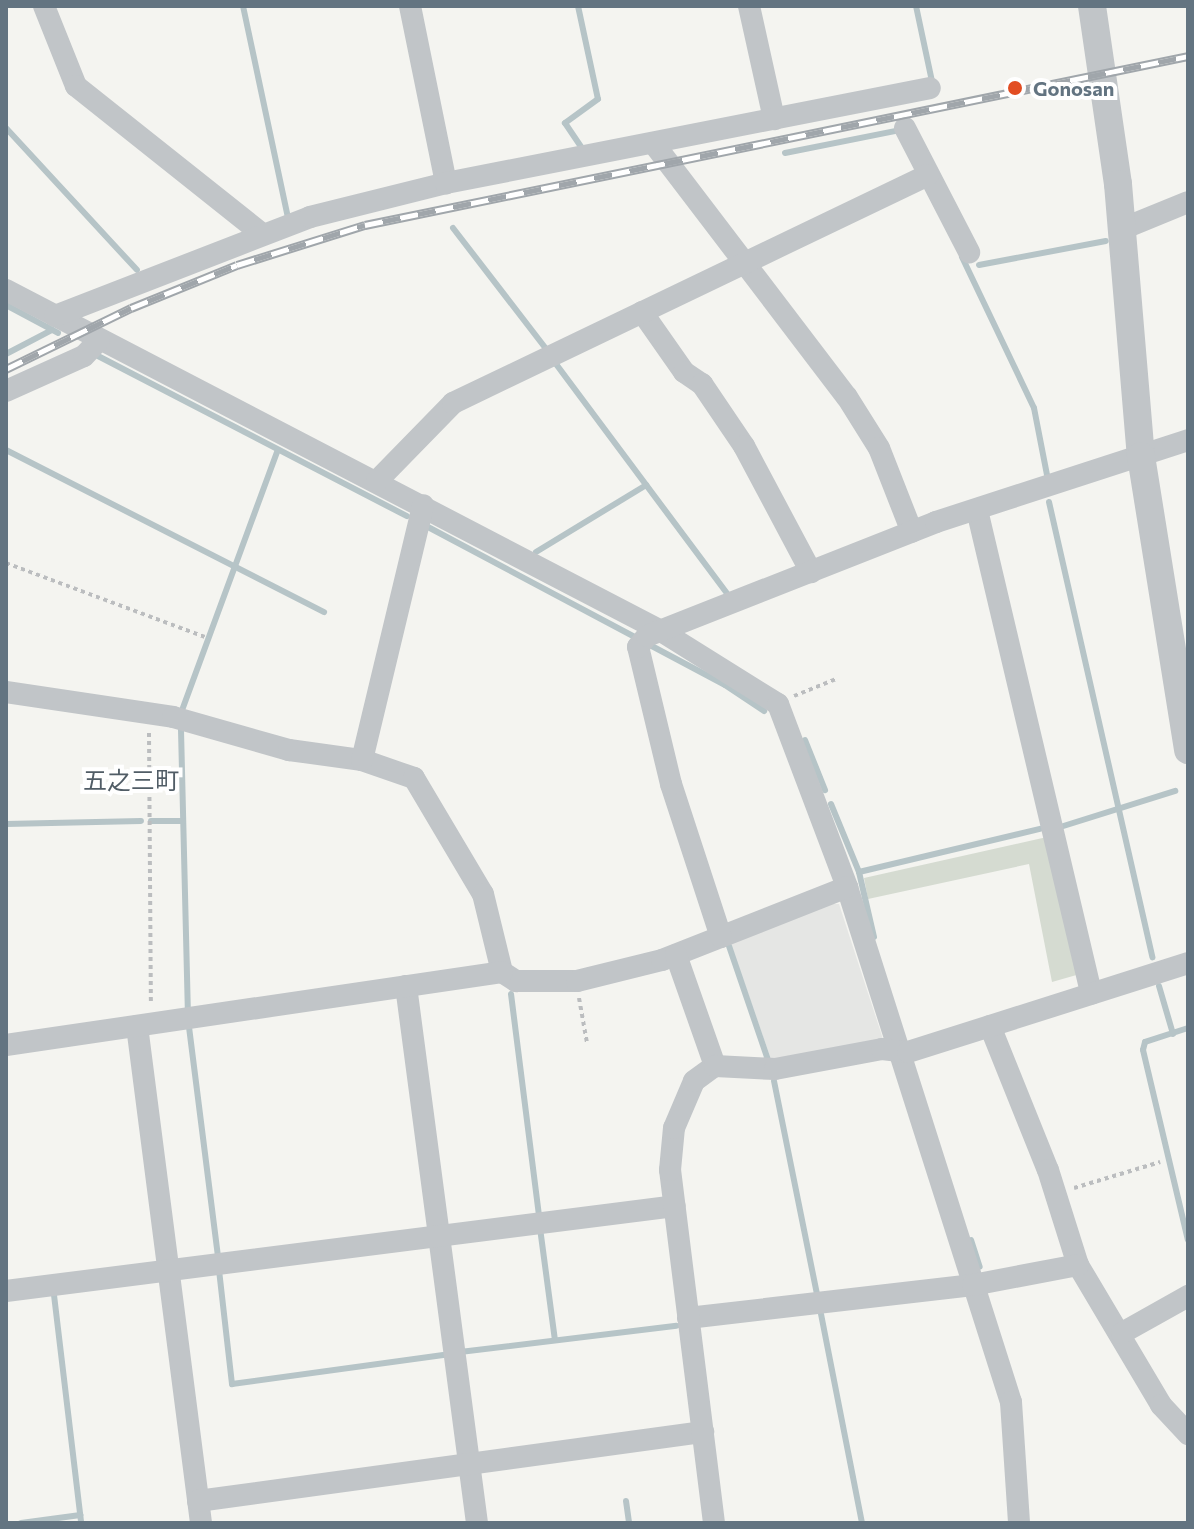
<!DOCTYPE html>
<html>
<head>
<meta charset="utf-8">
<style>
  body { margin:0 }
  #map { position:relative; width:1194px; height:1529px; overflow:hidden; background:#f4f4f0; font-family:Commissioner,"Noto Sans JP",sans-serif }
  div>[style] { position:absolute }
  .built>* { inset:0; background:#e5e6e4 }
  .green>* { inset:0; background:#d5dbd1 }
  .stream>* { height:6px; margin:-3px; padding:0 3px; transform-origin:3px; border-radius:3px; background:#b6c4c7 }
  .path>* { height:4px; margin-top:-2px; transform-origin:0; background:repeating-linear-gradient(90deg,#bbbdbf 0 4px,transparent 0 8px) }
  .minor>* { height:22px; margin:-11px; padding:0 11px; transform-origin:11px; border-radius:11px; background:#c1c5c8 }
  .tertiary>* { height:28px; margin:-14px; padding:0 14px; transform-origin:14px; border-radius:14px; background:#c1c5c8 }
  .rail>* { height:9px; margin-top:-4.5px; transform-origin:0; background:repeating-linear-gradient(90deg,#fff 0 18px,#a0a6ab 0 36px); box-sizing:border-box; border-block:2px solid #a0a6ab }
  .dots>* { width:22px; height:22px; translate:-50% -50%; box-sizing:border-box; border:4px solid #fff; border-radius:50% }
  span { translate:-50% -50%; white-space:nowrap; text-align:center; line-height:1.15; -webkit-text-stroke:8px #fff; paint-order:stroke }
  .poi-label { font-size:20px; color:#637481; font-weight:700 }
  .left { translate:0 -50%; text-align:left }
  .quarter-label { font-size:24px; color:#515d66 }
  .frame { position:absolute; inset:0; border:8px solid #637481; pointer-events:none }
</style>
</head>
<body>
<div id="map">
  <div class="built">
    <div style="clip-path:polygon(829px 904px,839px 904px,883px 1039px,773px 1065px,730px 942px)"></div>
  </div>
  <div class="green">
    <div style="clip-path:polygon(1047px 837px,1080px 974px,1052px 982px,1029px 864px,868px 899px,864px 878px)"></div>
  </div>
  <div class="stream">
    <div style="left:243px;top:6px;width:217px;rotate:78deg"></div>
    <div style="left:578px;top:6px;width:95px;rotate:77.9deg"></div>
    <div style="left:598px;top:99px;width:41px;rotate:144deg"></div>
    <div style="left:565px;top:123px;width:32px;rotate:56deg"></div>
    <div style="left:916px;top:6px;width:77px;rotate:78deg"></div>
    <div style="left:6px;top:128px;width:193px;rotate:47.3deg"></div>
    <div style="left:785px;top:153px;width:117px;rotate:-11.3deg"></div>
    <div style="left:453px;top:228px;width:154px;rotate:52.4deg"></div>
    <div style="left:962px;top:257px;width:167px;rotate:64.5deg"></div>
    <div style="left:1034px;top:408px;width:73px;rotate:79deg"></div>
    <div style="left:979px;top:265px;width:129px;rotate:-10.7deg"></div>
    <div style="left:6px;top:305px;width:59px;rotate:28.3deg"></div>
    <div style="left:6px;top:354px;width:52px;rotate:-27.6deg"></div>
    <div style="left:98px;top:356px;width:348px;rotate:27.4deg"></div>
    <div style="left:556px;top:364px;width:286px;rotate:53.3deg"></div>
    <div style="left:6px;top:450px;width:357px;rotate:27deg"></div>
    <div style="left:1049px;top:502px;width:467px;rotate:77.2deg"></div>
    <div style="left:428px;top:527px;width:336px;rotate:28deg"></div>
    <div style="left:725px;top:685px;width:47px;rotate:33.7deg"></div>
    <div style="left:536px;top:552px;width:129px;rotate:-31.3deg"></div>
    <div style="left:181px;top:713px;width:280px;rotate:-69.8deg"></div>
    <div style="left:181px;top:730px;width:281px;rotate:88.6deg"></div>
    <div style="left:805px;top:740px;width:54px;rotate:68.2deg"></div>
    <div style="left:831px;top:804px;width:74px;rotate:67.6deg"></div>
    <div style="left:151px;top:821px;width:32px"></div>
    <div style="left:6px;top:824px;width:135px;rotate:-1.3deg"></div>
    <div style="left:1057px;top:828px;width:124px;rotate:-17.4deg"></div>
    <div style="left:874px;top:937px;width:67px;rotate:-103deg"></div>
    <div style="left:859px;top:872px;width:186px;rotate:-13.4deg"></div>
    <div style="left:729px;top:946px;width:120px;rotate:71.1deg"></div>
    <div style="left:1159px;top:986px;width:50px;rotate:73.7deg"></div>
    <div style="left:511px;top:994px;width:223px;rotate:82.8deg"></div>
    <div style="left:189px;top:1027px;width:232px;rotate:82.8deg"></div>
    <div style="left:218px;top:1257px;width:5px;rotate:180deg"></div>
    <div style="left:1188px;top:1028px;width:45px;rotate:162deg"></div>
    <div style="left:1145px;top:1042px;width:8px;rotate:104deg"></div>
    <div style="left:1143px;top:1050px;width:195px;rotate:76.7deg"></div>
    <div style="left:774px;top:1081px;width:218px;rotate:78.6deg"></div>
    <div style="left:540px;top:1228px;width:113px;rotate:82.4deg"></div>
    <div style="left:971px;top:1240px;width:28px;rotate:72deg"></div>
    <div style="left:219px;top:1270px;width:115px;rotate:83.5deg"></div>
    <div style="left:232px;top:1384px;width:215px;rotate:-7.8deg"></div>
    <div style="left:54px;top:1295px;width:230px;rotate:83.2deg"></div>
    <div style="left:821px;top:1314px;width:213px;rotate:78.9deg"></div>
    <div style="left:460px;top:1352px;width:218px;rotate:-6.9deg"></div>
    <div style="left:626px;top:1501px;width:22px;rotate:82deg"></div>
    <div style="left:21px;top:1523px;width:60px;rotate:-7.7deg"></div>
  </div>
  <div class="path">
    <div style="left:6px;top:563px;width:212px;rotate:20.4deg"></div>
    <div style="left:794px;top:696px;width:45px;rotate:-22deg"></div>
    <div style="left:149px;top:733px;width:271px;rotate:89.6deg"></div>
    <div style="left:579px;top:998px;width:46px;rotate:79.9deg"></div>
    <div style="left:1074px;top:1188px;width:90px;rotate:-16.8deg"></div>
  </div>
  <div class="minor">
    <div style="left:44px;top:6px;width:86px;rotate:68.2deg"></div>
    <div style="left:76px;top:86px;width:238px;rotate:38.5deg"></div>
    <div style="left:410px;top:6px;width:181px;rotate:78.5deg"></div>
    <div style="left:749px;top:6px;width:116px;rotate:77.5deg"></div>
    <div style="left:905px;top:128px;width:140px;rotate:62.7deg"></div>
    <div style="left:654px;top:144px;width:318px;rotate:52.7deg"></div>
    <div style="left:847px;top:397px;width:60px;rotate:57.9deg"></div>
    <div style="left:879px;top:448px;width:90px;rotate:68.6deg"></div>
    <div style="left:1122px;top:229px;width:71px;rotate:-22.2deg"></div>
    <div style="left:6px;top:290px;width:738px;rotate:27.5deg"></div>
    <div style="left:661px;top:631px;width:138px;rotate:32deg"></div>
    <div style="left:778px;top:704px;width:196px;rotate:69.3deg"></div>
    <div style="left:847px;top:887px;width:540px;rotate:72.34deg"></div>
    <div style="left:1011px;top:1402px;width:121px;rotate:86.2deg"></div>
    <div style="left:642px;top:312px;width:73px;rotate:55deg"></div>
    <div style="left:684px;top:372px;width:22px;rotate:34deg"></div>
    <div style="left:702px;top:384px;width:75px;rotate:55.9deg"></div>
    <div style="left:744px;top:446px;width:143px;rotate:62deg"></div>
    <div style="left:55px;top:316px;width:274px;rotate:-21.2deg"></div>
    <div style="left:310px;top:217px;width:140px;rotate:-14deg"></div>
    <div style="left:446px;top:183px;width:493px;rotate:-11.1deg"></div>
    <div style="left:6px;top:391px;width:85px;rotate:-24.2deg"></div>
    <div style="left:84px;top:356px;width:22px;rotate:-47deg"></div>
    <div style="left:377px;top:481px;width:109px;rotate:-45.7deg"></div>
    <div style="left:453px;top:403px;width:527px;rotate:-25.64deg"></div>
    <div style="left:977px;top:510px;width:497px;rotate:76.7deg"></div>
    <div style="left:6px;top:692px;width:169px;rotate:8.5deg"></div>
    <div style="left:173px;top:717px;width:121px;rotate:15.9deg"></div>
    <div style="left:289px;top:750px;width:74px;rotate:7.8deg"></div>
    <div style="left:362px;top:760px;width:55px;rotate:19.1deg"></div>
    <div style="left:414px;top:778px;width:135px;rotate:59.3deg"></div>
    <div style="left:483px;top:894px;width:80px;rotate:76.3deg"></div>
    <div style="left:502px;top:972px;width:17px;rotate:33deg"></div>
    <div style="left:516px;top:981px;width:61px"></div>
    <div style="left:577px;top:981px;width:88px;rotate:-13.9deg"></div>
    <div style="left:662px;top:960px;width:199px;rotate:-21.5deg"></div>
    <div style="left:362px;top:760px;width:262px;rotate:-76.5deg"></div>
    <div style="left:721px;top:937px;width:161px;rotate:-108.1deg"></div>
    <div style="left:671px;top:784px;width:141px;rotate:-103.5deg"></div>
    <div style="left:638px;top:647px;width:14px;rotate:-51deg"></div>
    <div style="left:647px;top:636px;width:311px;rotate:-21.5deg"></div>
    <div style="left:936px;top:522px;width:265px;rotate:-18deg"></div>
    <div style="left:676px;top:955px;width:118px;rotate:70.6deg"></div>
    <div style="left:406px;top:986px;width:542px;rotate:82.47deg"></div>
    <div style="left:137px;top:1026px;width:501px;rotate:82.66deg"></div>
    <div style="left:990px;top:1026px;width:155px;rotate:68.1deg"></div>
    <div style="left:1048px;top:1170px;width:100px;rotate:72.5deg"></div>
    <div style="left:1078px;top:1265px;width:163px;rotate:59.3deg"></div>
    <div style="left:1161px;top:1405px;width:40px;rotate:47deg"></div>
    <div style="left:6px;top:1045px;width:501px;rotate:-8.37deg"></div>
    <div style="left:6px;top:1291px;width:674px;rotate:-7.24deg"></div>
    <div style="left:688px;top:1318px;width:287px;rotate:-6.6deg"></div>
    <div style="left:973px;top:1285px;width:107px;rotate:-10.8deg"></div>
    <div style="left:1122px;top:1333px;width:76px;rotate:-29.3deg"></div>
    <div style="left:198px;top:1501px;width:510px;rotate:-7.78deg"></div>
    <div style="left:714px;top:1523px;width:356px;rotate:-97.1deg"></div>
    <div style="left:670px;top:1170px;width:42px;rotate:-84.6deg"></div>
    <div style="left:674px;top:1128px;width:51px;rotate:-66.9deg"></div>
    <div style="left:694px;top:1081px;width:26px;rotate:-36deg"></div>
    <div style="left:715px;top:1066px;width:60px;rotate:2.9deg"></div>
    <div style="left:775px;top:1069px;width:109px;rotate:-10.6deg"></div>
    <div style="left:882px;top:1049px;width:26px;rotate:7deg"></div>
    <div style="left:908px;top:1052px;width:294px;rotate:-17.6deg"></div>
  </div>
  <div class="tertiary">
    <div style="left:1092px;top:6px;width:180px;rotate:81.7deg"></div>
    <div style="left:1118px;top:184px;width:273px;rotate:85.2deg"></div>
    <div style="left:1141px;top:456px;width:298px;rotate:80.9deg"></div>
  </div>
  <div class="rail">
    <div style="left:6px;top:369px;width:139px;rotate:-26deg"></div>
    <div style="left:131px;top:308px;width:114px;rotate:-22.1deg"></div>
    <div style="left:237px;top:265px;width:134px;rotate:-17.4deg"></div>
    <div style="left:365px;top:225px;width:840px;rotate:-11.6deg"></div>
  </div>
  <div class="dots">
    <div style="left:1015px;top:88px;background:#e24d22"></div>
  </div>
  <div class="poi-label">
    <span class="left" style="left:1033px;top:88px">Gonosan</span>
  </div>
  <div class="quarter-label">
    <span style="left:131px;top:780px">五之三町</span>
  </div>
  <div class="frame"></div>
</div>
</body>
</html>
